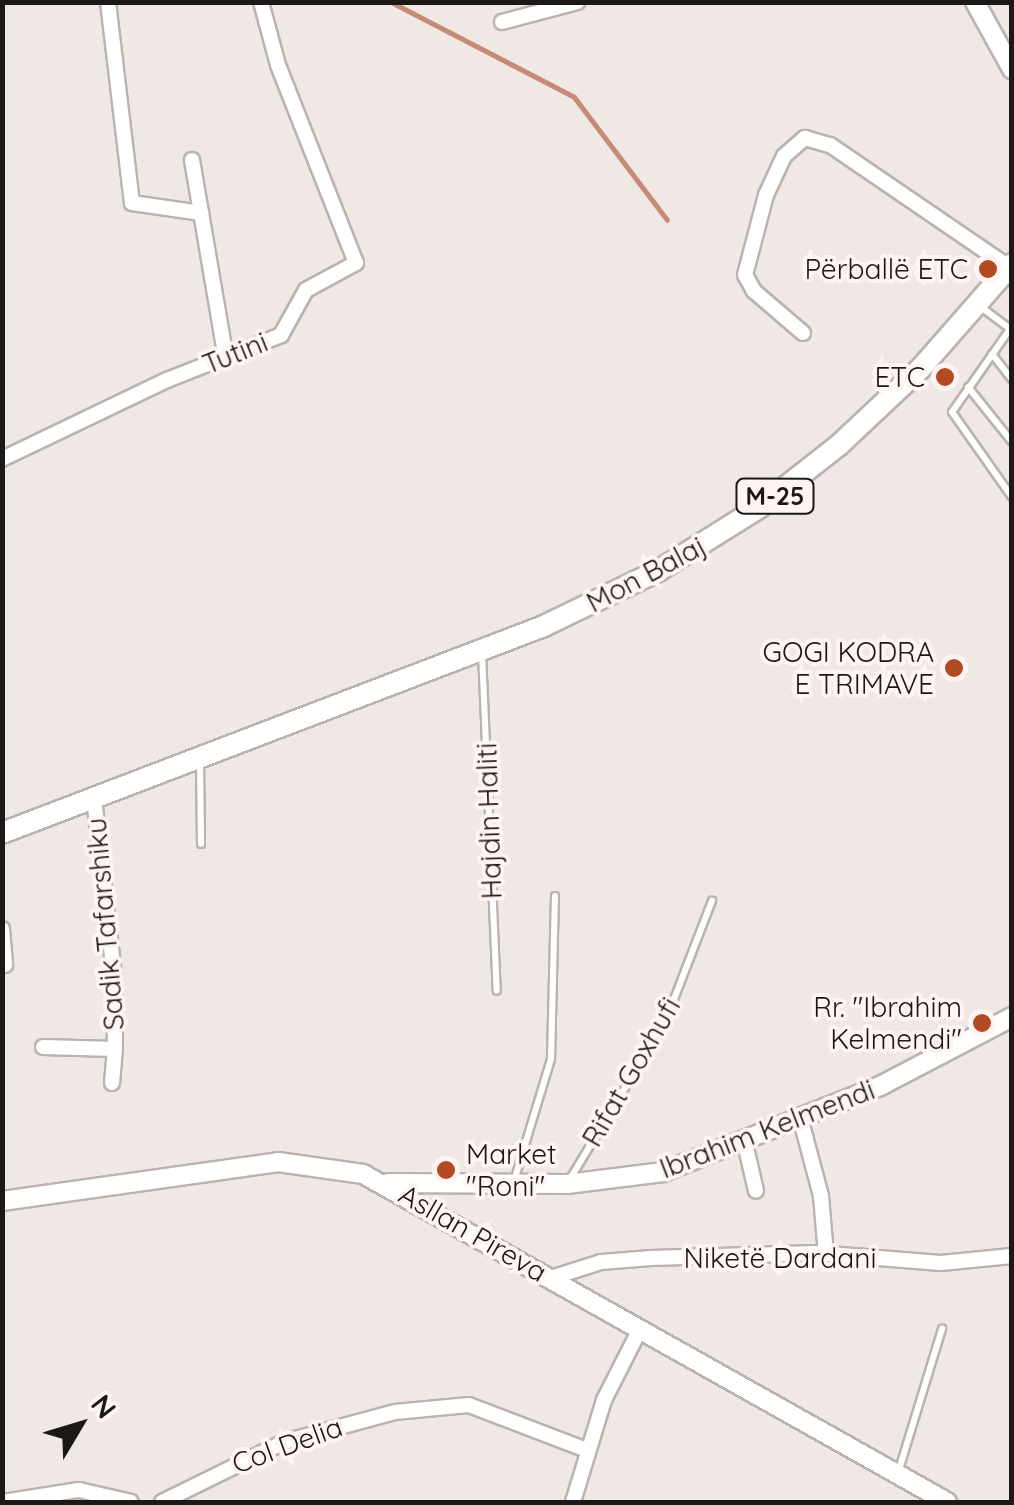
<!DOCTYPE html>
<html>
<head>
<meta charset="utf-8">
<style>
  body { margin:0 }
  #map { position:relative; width:1014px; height:1505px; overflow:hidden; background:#f0e8e5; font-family:Quicksand,sans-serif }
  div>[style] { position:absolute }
  .stream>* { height:5px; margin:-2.5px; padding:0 2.5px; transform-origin:2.5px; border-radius:2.5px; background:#c68b77 }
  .roads { filter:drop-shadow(2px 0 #bbb3b0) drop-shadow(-2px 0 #bbb3b0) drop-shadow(0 2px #bbb3b0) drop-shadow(0 -2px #bbb3b0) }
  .service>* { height:6px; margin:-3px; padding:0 3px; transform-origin:3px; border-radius:3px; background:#fff }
  .minor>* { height:14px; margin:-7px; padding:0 7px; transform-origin:7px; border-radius:7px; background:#fff }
  .tertiary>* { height:18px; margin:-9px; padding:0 9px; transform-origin:9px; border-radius:9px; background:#fff }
  .primary>* { height:20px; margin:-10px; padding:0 10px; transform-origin:10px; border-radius:10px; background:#fff }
  .dots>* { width:28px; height:28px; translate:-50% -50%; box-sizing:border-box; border:5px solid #fef5f2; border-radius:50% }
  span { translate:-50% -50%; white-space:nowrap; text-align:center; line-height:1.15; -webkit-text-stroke:8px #fef5f2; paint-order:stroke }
  .shield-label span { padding:2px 8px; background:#fef5f2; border:2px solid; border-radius:8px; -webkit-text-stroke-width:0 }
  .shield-label { font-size:25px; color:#1b1817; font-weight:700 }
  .poi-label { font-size:28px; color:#1b1817 }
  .right { translate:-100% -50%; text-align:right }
  .left { translate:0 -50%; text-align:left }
  .street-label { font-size:28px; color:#1b1817 }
  .frame { position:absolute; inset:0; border:5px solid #1b1817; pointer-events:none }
  .north { position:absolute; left:30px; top:1375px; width:100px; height:100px; -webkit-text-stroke:8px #fef5f2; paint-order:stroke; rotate:52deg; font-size:28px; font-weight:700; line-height:40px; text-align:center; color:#1b1817 }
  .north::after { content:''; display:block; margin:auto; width:35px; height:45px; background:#1b1817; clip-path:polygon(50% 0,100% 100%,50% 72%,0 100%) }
</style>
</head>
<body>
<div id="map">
  <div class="stream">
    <div style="left:391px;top:2px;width:206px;rotate:27.4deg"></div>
    <div style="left:574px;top:97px;width:154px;rotate:52.9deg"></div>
  </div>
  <div class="roads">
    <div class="service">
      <div style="left:981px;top:307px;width:38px;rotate:37deg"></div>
      <div style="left:1010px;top:329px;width:101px;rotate:124.9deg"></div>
      <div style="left:952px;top:412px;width:104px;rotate:54.8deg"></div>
      <div style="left:992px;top:354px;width:33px;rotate:52deg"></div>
      <div style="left:968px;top:387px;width:70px;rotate:51.3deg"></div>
      <div style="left:482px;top:653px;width:338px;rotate:87.5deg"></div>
      <div style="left:200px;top:761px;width:83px;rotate:89.3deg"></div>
      <div style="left:570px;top:1179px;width:186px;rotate:-58.9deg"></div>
      <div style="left:666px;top:1020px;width:128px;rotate:-68.9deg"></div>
      <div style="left:514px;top:1181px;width:127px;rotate:-73.1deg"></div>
      <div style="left:551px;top:1059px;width:163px;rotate:-88.6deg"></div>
      <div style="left:898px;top:1473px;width:151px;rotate:-73deg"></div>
    </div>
    <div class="minor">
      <div style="left:108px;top:2px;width:202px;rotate:83.2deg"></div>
      <div style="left:132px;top:203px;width:70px;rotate:8.2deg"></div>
      <div style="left:502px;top:22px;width:78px;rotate:-14.9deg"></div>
      <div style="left:192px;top:160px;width:201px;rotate:80.3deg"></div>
      <div style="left:803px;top:333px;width:65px;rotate:-139.4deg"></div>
      <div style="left:754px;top:291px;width:18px;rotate:-119deg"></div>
      <div style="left:745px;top:275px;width:83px;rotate:-75.3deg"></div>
      <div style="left:766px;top:195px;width:43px;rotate:-65.2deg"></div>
      <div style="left:784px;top:156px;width:28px;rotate:-41deg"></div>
      <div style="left:805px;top:138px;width:26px;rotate:16deg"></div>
      <div style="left:830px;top:145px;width:217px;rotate:34.3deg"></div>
      <div style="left:2px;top:459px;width:183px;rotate:-25.6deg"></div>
      <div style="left:167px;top:380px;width:123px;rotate:-21.5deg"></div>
      <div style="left:281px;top:335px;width:51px;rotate:-60.9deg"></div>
      <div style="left:306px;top:290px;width:57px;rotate:-28.4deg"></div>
      <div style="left:356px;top:263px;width:213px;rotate:-111.5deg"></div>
      <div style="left:278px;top:65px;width:65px;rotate:-105.1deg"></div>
      <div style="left:2px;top:929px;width:36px;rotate:85deg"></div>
      <div style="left:43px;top:1047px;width:72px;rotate:1.6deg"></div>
      <div style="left:115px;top:1049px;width:75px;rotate:-90.8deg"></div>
      <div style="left:114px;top:974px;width:176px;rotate:-96.5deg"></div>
      <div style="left:112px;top:1083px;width:34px;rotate:-85deg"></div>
      <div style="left:800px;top:1117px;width:82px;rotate:75.1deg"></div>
      <div style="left:821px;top:1196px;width:58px;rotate:85.1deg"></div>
      <div style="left:744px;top:1139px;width:53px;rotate:77deg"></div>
      <div style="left:551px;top:1278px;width:52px;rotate:-17.7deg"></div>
      <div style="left:601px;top:1262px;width:50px;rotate:-4.6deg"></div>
      <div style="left:651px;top:1258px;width:166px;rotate:-1.7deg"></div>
      <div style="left:817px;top:1253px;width:124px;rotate:4.6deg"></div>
      <div style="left:941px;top:1263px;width:71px;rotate:-5.6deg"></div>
      <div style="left:3px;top:1502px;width:77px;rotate:-9deg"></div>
      <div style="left:79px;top:1490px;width:53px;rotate:13deg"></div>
      <div style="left:162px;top:1502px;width:136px;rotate:-26.2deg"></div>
      <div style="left:284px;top:1442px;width:115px;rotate:-15.1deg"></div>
      <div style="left:395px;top:1412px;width:74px;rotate:-5.4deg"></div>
      <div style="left:469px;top:1405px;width:126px;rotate:20.9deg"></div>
      <div style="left:573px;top:1502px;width:107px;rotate:-73.1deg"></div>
      <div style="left:604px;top:1400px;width:77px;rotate:-63.1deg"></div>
    </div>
    <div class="tertiary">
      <div style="left:975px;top:2px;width:77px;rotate:61.1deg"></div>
      <div style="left:388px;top:1183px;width:179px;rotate:0.3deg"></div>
      <div style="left:567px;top:1184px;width:97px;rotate:-7.1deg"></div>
      <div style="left:663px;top:1172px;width:233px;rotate:-21.6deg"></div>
      <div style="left:880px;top:1086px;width:149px;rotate:-27.6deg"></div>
      <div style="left:2px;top:1201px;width:279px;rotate:-8deg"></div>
      <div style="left:278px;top:1162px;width:86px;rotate:8deg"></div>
      <div style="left:363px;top:1174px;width:670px;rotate:29.32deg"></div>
    </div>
    <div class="primary">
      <div style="left:2px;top:833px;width:580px;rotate:-20.9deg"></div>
      <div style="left:544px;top:626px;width:127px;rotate:-25.8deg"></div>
      <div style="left:658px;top:571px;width:120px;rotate:-32.1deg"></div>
      <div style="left:760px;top:507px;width:100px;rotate:-38.1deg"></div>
      <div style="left:839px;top:445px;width:112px;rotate:-43.2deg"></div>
      <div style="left:921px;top:368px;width:138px;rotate:-48.8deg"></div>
    </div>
  </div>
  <div class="dots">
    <div style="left:988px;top:269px;background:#b24b24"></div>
    <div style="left:945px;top:377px;background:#b24b24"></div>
    <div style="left:954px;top:668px;background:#b24b24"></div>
    <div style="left:982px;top:1023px;background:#b24b24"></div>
    <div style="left:446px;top:1170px;background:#b24b24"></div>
  </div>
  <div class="shield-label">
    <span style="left:775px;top:496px">M-25</span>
  </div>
  <div class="poi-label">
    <span class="right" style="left:968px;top:269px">Përballë ETC</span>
    <span class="right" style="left:925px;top:377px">ETC</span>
    <span class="right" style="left:934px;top:668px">GOGI KODRA<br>E TRIMAVE</span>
    <span class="right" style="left:962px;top:1023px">Rr. "Ibrahim<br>Kelmendi"</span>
    <span class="left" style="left:466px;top:1170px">Market<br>"Roni"</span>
  </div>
  <div class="street-label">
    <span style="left:235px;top:353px;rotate:-22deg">Tutini</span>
    <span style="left:646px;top:574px;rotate:-28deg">Mon Balaj</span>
    <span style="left:489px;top:821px;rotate:-92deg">Hajdin Haliti</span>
    <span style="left:105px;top:924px;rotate:-95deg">Sadik Tafarshiku</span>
    <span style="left:631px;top:1072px;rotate:-60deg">Rifat Goxhufi</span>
    <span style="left:767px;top:1129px;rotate:-21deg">Ibrahim Kelmendi</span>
    <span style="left:473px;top:1233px;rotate:30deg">Asllan Pireva</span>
    <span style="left:780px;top:1258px">Niketë Dardani</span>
    <span style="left:287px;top:1445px;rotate:-20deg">Col Delia</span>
  </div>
  <div class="frame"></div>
  <div class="north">N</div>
</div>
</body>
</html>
